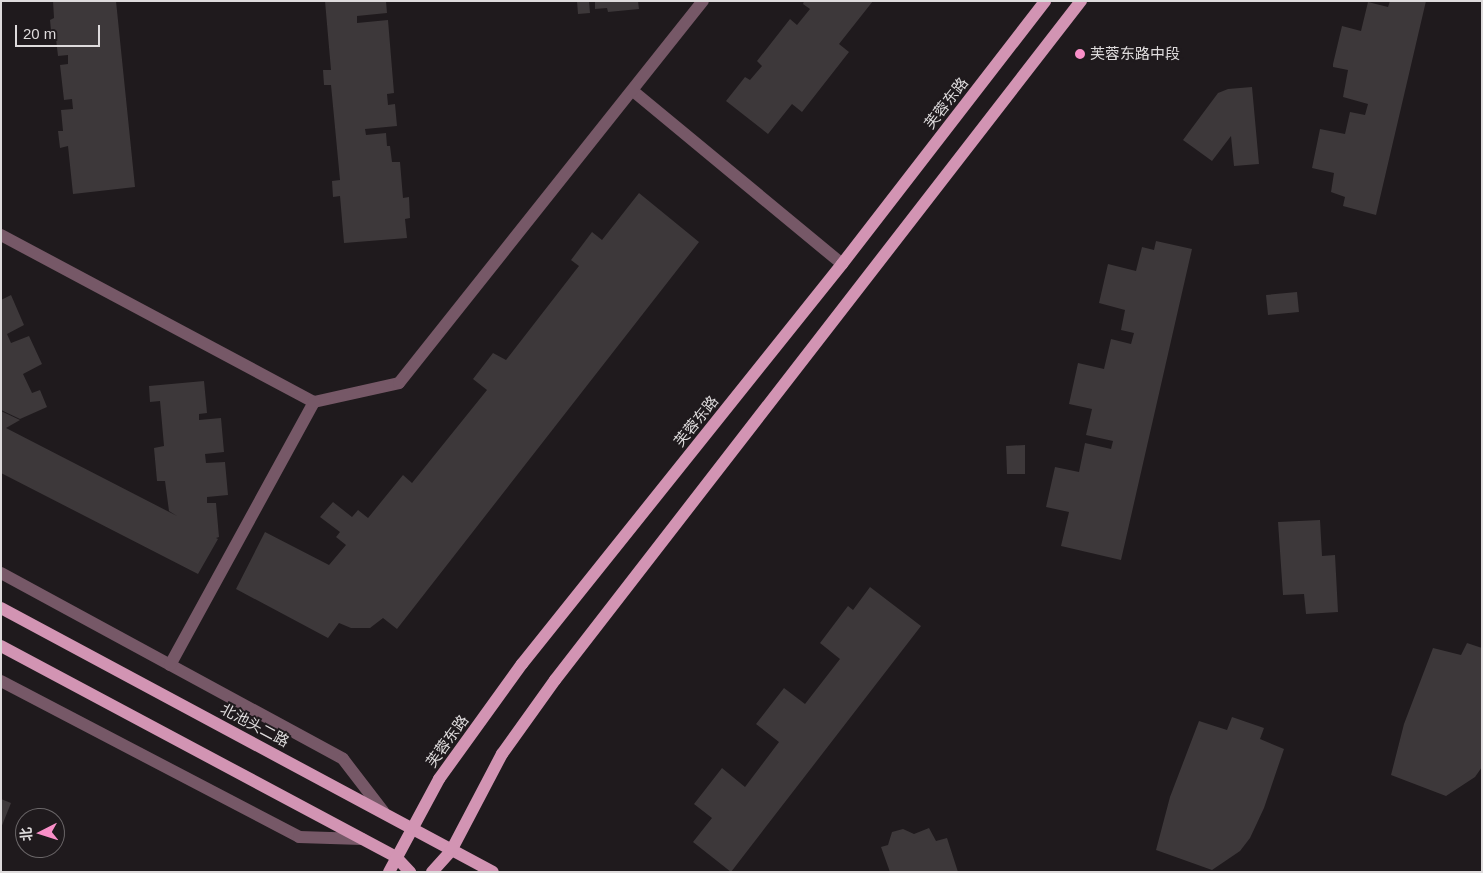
<!DOCTYPE html>
<html>
<head>
<meta charset="utf-8">
<style>
  body { margin:0 }
  #map { position:relative; width:1483px; height:873px; overflow:hidden; background:#1f1a1d; font-family:Arial,"Noto Sans SC",sans-serif }
  div>[style] { position:absolute }
  .building>* { inset:0; background:#3d383a }
  .minor>* { height:12px; margin:-6px; padding:0 6px; transform-origin:6px; border-radius:6px; background:#765867 }
  .major>* { height:12px; margin:-6px; padding:0 6px; transform-origin:6px; border-radius:6px; background:#d294b3 }
  .dots>* { width:14px; height:14px; translate:-50% -50%; box-sizing:border-box; border:2px solid #1f1a1d; border-radius:50% }
  span { translate:-50% -50%; white-space:nowrap; text-align:center; line-height:1.15; -webkit-text-stroke:4px #1f1a1d; paint-order:stroke }
  .poi-label { font-size:15px; color:#dedbdc }
  .left { translate:0 -50%; text-align:left }
  .street-label { font-size:15px; color:#dedbdc }
  .frame { position:absolute; inset:0; border:2px solid #dedbdc; pointer-events:none }
  .north { position:absolute; left:15px; top:808px; width:50px; height:50px; box-sizing:border-box; background:#1f1a1d; border:1px solid #6b6769; border-radius:50%; rotate:265deg; font-size:14px; font-weight:700; line-height:20px; text-align:center; color:#dedbdc }
  .north::after { content:''; display:block; margin:auto; width:18px; height:22px; background:#f98fc8; clip-path:polygon(50% 0,100% 100%,50% 72%,0 100%) }
  .scale { position:absolute; left:15px; top:25px; width:85px; height:22px; box-sizing:border-box; border:2px solid #dedbdc; border-top:0; padding-left:6px; font-size:15px; line-height:18px; white-space:nowrap; color:#dedbdc; -webkit-text-stroke:4px #1f1a1d; paint-order:stroke }
</style>
</head>
<body>
<div id="map">
  <div class="building">
    <div style="clip-path:polygon(53px 1px,116px 1px,135px 187px,73px 194px,68px 146px,60px 148px,58px 131px,63px 131px,61px 110px,73px 109px,72px 99px,64px 100px,60px 65px,68px 64px,68px 55px,58px 56px,56px 39px,52px 40px,50px 20px,54px 18px)"></div>
    <div style="clip-path:polygon(325px 1px,386px 1px,387px 13px,357px 16px,357px 23px,388px 20px,394px 93px,387px 94px,388px 105px,395px 104px,397px 126px,365px 129px,366px 135px,386px 133px,387px 146px,390px 146px,392px 162px,400px 162px,403px 198px,409px 197px,410px 218px,405px 219px,407px 238px,344px 243px,340px 196px,333px 197px,332px 181px,340px 180px,331px 85px,324px 85px,323px 70px,331px 70px)"></div>
    <div style="clip-path:polygon(577px 1px,589px 1px,590px 13px,578px 14px)"></div>
    <div style="clip-path:polygon(595px 1px,638px 1px,639px 9px,608px 12px,607px 8px,595px 9px)"></div>
    <div style="clip-path:polygon(804px 1px,873px 1px,839px 44px,849px 52px,802px 112px,792px 104px,768px 134px,726px 101px,745px 77px,750px 80px,762px 66px,757px 61px,790px 19px,797px 25px,810px 9px,803px 4px)"></div>
    <div style="clip-path:polygon(1390px 1px,1426px 1px,1376px 215px,1343px 206px,1345px 197px,1331px 192px,1334px 173px,1312px 168px,1320px 129px,1345px 134px,1350px 112px,1365px 115px,1368px 104px,1343px 97px,1348px 70px,1333px 67px,1333px 64px,1342px 26px,1361px 31px,1368px 2px,1388px 7px)"></div>
    <div style="clip-path:polygon(1252px 87px,1259px 164px,1234px 166px,1231px 136px,1212px 161px,1183px 140px,1218px 93px,1228px 89px)"></div>
    <div style="clip-path:polygon(639px 193px,699px 242px,397px 629px,383px 618px,370px 628px,351px 628px,339px 623px,328px 638px,236px 589px,265px 532px,329px 565px,346px 545px,336px 537px,340px 532px,320px 517px,333px 502px,352px 517px,358px 510px,368px 518px,403px 475px,412px 483px,487px 390px,473px 379px,493px 353px,506px 360px,575px 271px,579px 266px,571px 260px,592px 232px,602px 240px)"></div>
    <div style="clip-path:polygon(1156px 241px,1192px 249px,1121px 560px,1061px 546px,1069px 512px,1046px 507px,1055px 467px,1079px 472px,1085px 443px,1111px 449px,1113px 441px,1086px 435px,1092px 409px,1069px 404px,1078px 363px,1104px 369px,1111px 339px,1131px 344px,1134px 333px,1121px 330px,1125px 310px,1099px 303px,1108px 264px,1136px 271px,1142px 247px,1154px 250px)"></div>
    <div style="clip-path:polygon(1297px 292px,1299px 312px,1268px 315px,1266px 295px)"></div>
    <div style="clip-path:polygon(11px 295px,24px 325px,7px 334px,11px 343px,29px 336px,42px 364px,23px 374px,32px 393px,40px 390px,47px 407px,20px 419px,1px 410px,1px 300px)"></div>
    <div style="clip-path:polygon(204px 381px,207px 413px,199px 414px,199px 420px,221px 418px,224px 452px,205px 454px,206px 463px,225px 462px,228px 495px,207px 497px,207px 503px,216px 503px,219px 537px,216px 538px,218px 539px,198px 574px,1px 473px,1px 411px,20px 420px,6px 428px,177px 516px,169px 511px,165px 481px,157px 481px,154px 448px,164px 446px,160px 401px,150px 402px,149px 386px)"></div>
    <div style="clip-path:polygon(1025px 445px,1025px 474px,1007px 474px,1006px 446px)"></div>
    <div style="clip-path:polygon(1320px 520px,1322px 556px,1335px 555px,1338px 612px,1306px 614px,1304px 594px,1283px 595px,1278px 522px)"></div>
    <div style="clip-path:polygon(870px 587px,921px 626px,731px 872px,693px 842px,712px 818px,694px 804px,722px 768px,745px 787px,779px 742px,756px 724px,784px 688px,805px 704px,840px 659px,820px 643px,848px 606px,853px 610px)"></div>
    <div style="clip-path:polygon(1467px 643px,1482px 648px,1482px 767px,1475px 777px,1446px 796px,1391px 775px,1404px 724px,1433px 648px,1461px 655px)"></div>
    <div style="clip-path:polygon(1232px 717px,1264px 728px,1260px 739px,1284px 749px,1264px 808px,1250px 838px,1240px 851px,1212px 870px,1156px 850px,1170px 797px,1199px 721px,1227px 730px)"></div>
    <div style="clip-path:polygon(1px 799px,11px 803px,1px 828px)"></div>
    <div style="clip-path:polygon(929px 828px,936px 841px,947px 838px,958px 872px,890px 872px,881px 847px,888px 845px,892px 832px,903px 829px,914px 834px)"></div>
  </div>
  <div class="minor">
    <div style="left:633px;top:91px;width:271px;rotate:39.6deg"></div>
    <div style="left:1px;top:235px;width:355px;rotate:28.1deg"></div>
    <div style="left:314px;top:402px;width:87px;rotate:-12.6deg"></div>
    <div style="left:399px;top:383px;width:488px;rotate:-51.5deg"></div>
    <div style="left:1px;top:573px;width:389px;rotate:28.5deg"></div>
    <div style="left:343px;top:759px;width:66px;rotate:52.4deg"></div>
    <div style="left:170px;top:665px;width:300px;rotate:-61.3deg"></div>
    <div style="left:1px;top:681px;width:336px;rotate:27.6deg"></div>
    <div style="left:299px;top:837px;width:63px;rotate:1.8deg"></div>
  </div>
  <div class="major">
    <div style="left:1px;top:608px;width:558px;rotate:28.22deg"></div>
    <div style="left:1px;top:646px;width:448px;rotate:28.1deg"></div>
    <div style="left:396px;top:857px;width:21px;rotate:47deg"></div>
    <div style="left:389px;top:872px;width:106px;rotate:-61.7deg"></div>
    <div style="left:439px;top:779px;width:142px;rotate:-54.2deg"></div>
    <div style="left:522px;top:664px;width:512px;rotate:-51.34deg"></div>
    <div style="left:842px;top:264px;width:332px;rotate:-52.3deg"></div>
    <div style="left:432px;top:872px;width:28px;rotate:-48deg"></div>
    <div style="left:451px;top:851px;width:110px;rotate:-62.3deg"></div>
    <div style="left:502px;top:754px;width:91px;rotate:-54.4deg"></div>
    <div style="left:555px;top:680px;width:859px;rotate:-52.24deg"></div>
  </div>
  <div class="dots">
    <div style="left:1080px;top:54px;background:#f98fc8"></div>
  </div>
  <div class="poi-label">
    <span class="left" style="left:1090px;top:54px">芙蓉东路中段</span>
  </div>
  <div class="street-label">
    <span style="left:946px;top:103px;rotate:-52deg">芙蓉东路</span>
    <span style="left:696px;top:421px;rotate:-51deg">芙蓉东路</span>
    <span style="left:255px;top:725px;rotate:28deg">北池头二路</span>
    <span style="left:447px;top:741px;rotate:-54deg">芙蓉东路</span>
  </div>
  <div class="frame"></div>
  <div class="north">北</div>
  <div class="scale">20 m</div>
</div>
</body>
</html>
